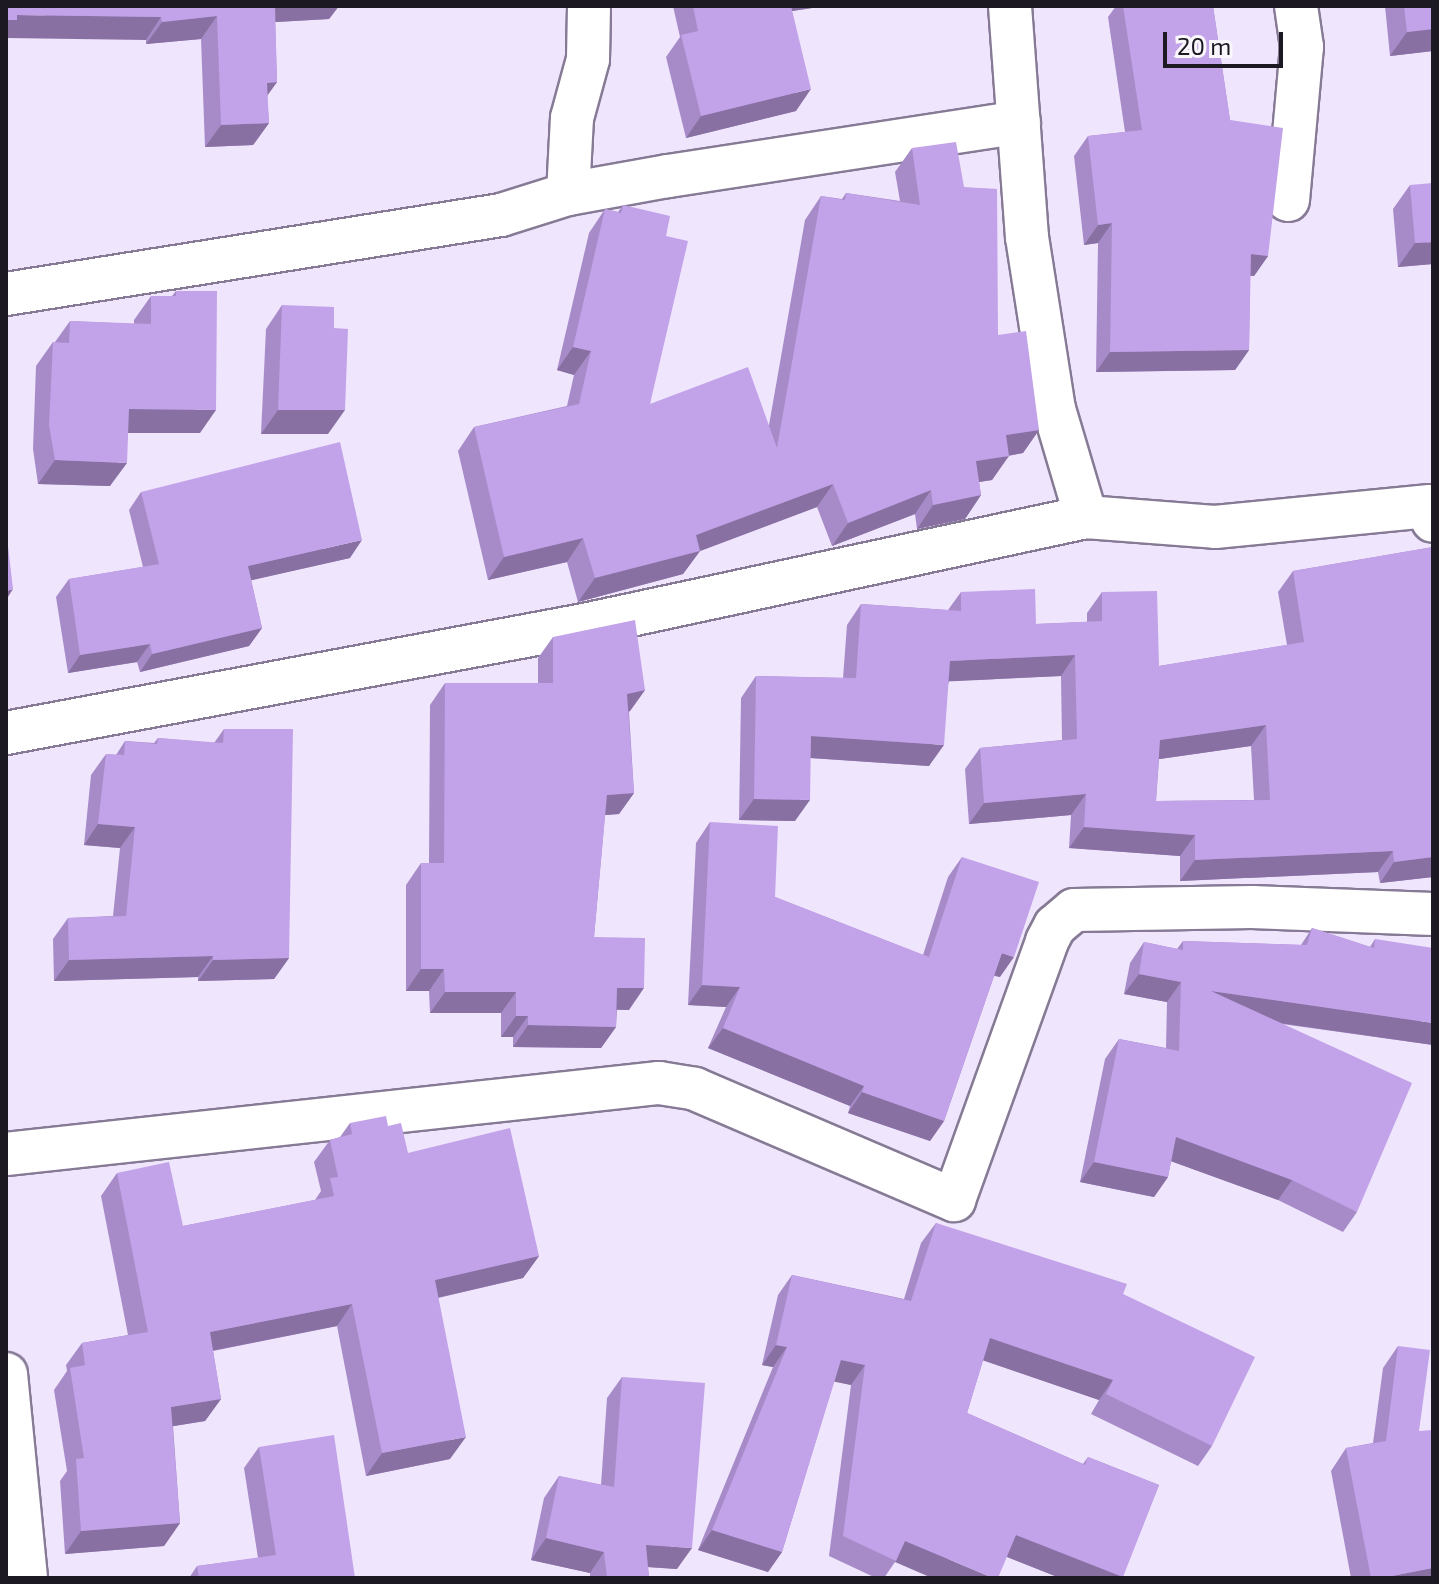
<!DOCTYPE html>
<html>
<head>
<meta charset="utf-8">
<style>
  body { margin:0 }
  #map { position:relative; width:1439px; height:1584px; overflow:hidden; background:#efe5fd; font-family:"Exo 2",sans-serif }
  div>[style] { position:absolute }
  .roads { filter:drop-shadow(2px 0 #867a95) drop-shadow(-2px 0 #867a95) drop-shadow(0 2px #867a95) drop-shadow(0 -2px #867a95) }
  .street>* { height:42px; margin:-21px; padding:0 21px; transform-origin:21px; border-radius:21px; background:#fff }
  .wall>* { inset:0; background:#a78bc8 }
  .shaded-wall>* { inset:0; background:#8871a2 }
  .building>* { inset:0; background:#c2a2e8 }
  span { translate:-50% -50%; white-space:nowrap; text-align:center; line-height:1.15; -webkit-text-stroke:6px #f9f6fc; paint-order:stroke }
  .frame { position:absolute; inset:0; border:8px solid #1d1923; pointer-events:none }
  .scale { position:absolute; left:1163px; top:32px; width:120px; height:36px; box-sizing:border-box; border:4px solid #1d1923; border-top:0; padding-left:10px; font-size:24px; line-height:28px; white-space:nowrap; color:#1d1923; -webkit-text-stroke:6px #f9f6fc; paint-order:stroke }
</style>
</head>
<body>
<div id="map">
  <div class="roads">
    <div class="street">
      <div style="left:1010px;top:6px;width:232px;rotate:85.8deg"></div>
      <div style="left:1027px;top:237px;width:174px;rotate:81.1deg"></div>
      <div style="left:1054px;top:409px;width:113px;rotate:73.5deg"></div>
      <div style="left:568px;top:194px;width:76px;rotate:-87deg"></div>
      <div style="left:572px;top:118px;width:61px;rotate:-74.8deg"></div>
      <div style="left:588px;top:59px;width:53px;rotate:-88.9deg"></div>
      <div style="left:1288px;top:200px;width:154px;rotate:-84.8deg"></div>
      <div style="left:1302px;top:47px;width:41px;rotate:-98.3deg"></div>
      <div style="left:6px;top:294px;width:501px;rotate:-9.07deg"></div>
      <div style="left:501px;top:215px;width:70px;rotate:-17.4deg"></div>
      <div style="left:568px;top:194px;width:102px;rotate:-10.2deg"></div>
      <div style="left:668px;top:176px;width:355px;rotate:-8.7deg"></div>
      <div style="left:6px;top:733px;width:588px;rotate:-10.58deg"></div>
      <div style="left:584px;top:625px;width:513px;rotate:-12.14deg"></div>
      <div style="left:1086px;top:517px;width:129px;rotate:4.4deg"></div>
      <div style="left:1215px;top:527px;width:216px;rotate:-5.6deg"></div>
      <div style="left:1430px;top:506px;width:15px;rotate:79deg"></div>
      <div style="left:6px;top:1154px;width:657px;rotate:-6.21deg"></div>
      <div style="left:659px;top:1083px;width:36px;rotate:9deg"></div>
      <div style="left:695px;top:1089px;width:282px;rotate:23.2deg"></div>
      <div style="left:954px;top:1200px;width:275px;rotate:-70.2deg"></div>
      <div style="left:1047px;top:941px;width:17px;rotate:-62deg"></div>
      <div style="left:1055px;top:926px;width:25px;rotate:-40deg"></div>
      <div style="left:1074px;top:910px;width:178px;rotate:-1deg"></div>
      <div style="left:1252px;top:907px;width:181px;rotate:2.2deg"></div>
      <div style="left:6px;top:1374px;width:205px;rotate:84.4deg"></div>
    </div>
  </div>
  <div class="wall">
    <div style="clip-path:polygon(6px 6px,339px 6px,329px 19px,275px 22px,277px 82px,267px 96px,269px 123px,253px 145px,205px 147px,201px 39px,146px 44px,146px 40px)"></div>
    <div style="clip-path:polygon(673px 6px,825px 6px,792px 11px,796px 111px,686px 138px,666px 57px,680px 37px)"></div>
    <div style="clip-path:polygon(1116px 6px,1213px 6px,1230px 120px,1268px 256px,1254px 276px,1250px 276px,1249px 350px,1235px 370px,1096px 372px,1098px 243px,1084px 245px,1074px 156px,1088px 136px,1125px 132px,1108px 17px)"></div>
    <div style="clip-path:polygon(1385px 6px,1433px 6px,1433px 51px,1390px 56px)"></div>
    <div style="clip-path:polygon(912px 148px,964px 187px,998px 335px,1039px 430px,1023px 453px,1008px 456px,992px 480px,979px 482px,981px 495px,965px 519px,917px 529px,915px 514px,832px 546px,817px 507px,700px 551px,683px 574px,578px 602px,567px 562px,488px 580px,458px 451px,474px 427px,567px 406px,574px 375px,557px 370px,589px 233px,605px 209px,618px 212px,623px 205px,666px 236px,650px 404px,769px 425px,805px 220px,821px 196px,842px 199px,846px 193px,900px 201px,895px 172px)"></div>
    <div style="clip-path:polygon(1410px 185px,1433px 264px,1398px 267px,1393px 209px)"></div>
    <div style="clip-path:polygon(176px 291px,200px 433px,128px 433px,110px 486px,38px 484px,33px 449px,36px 366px,53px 342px,55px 342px,70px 321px,134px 324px,134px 320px,151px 296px,172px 296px)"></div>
    <div style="clip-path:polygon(282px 305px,328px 434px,261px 434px,266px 329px)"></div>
    <div style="clip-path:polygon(141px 492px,350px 558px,251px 580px,262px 628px,249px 646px,140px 672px,137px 662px,68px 673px,56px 597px,69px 579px,143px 567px,129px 510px)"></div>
    <div style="clip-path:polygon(evenodd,1433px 547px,1433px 877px,1380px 883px,1378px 872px,1180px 881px,1180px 856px,1069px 848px,1071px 815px,969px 824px,965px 769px,980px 748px,1062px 740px,1061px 676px,949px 681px,929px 766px,810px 758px,795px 821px,739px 820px,741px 698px,756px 676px,843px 678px,847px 625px,861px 604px,948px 610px,961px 592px,1036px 624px,1087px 622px,1087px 613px,1102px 592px,1159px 666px,1287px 645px,1278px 592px,1293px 571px,1433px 547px,1251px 746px,1254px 800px,1156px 801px,1159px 759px,1251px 746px)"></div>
    <div style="clip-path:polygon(553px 637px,645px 690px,630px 711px,629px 712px,634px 793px,619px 814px,605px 815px,594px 937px,629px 1010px,617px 1010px,616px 1027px,601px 1048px,513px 1047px,513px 1037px,501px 1037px,501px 1013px,430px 1013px,429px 991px,406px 991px,406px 885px,421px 863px,429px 863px,430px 705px,445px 683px,538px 683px,538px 658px)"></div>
    <div style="clip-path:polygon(224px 729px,289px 958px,274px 979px,198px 981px,198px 977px,54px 981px,53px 939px,68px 918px,113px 916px,120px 848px,84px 845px,91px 775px,106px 754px,116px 755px,125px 741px,154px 743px,158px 738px,214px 743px)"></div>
    <div style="clip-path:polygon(710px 822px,775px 897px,923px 955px,948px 877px,962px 857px,1000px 977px,994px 976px,944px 1121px,930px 1141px,848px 1113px,850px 1106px,708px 1048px,726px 1007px,688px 1005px,696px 843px)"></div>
    <div style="clip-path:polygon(1312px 928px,1370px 947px,1375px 939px,1433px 1045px,1282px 1024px,1357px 1212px,1343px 1232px,1278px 1200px,1171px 1161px,1168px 1177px,1154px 1197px,1080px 1182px,1105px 1059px,1119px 1039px,1166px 1048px,1167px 1002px,1124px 994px,1130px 963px,1144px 942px,1177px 949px,1183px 941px,1301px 945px)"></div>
    <div style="clip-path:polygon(350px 1123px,388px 1126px,408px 1153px,539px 1256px,523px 1278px,438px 1298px,450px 1459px,366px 1476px,337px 1326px,213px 1351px,221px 1399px,205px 1421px,173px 1426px,180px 1523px,164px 1546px,65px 1554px,60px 1481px,67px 1471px,54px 1390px,67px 1371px,66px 1365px,82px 1343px,128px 1335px,101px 1196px,117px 1173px,183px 1226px,315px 1200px,321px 1191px,314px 1162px,330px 1140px,340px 1137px)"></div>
    <div style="clip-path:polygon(936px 1223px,1123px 1294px,1212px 1446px,1198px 1466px,1091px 1414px,1099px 1400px,983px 1360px,967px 1413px,1083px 1464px,1088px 1457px,1159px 1485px,1122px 1578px,1060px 1578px,1007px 1557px,895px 1562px,884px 1578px,876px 1578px,829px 1556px,851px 1385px,834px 1381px,782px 1552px,768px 1572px,698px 1550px,773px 1367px,762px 1365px,778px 1295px,792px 1275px,904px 1299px,921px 1243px)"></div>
    <div style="clip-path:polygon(1398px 1346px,1419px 1431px,1433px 1578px,1351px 1578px,1331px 1471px,1346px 1448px,1373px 1443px,1383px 1368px)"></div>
    <div style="clip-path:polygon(622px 1377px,677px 1569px,648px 1567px,649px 1578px,590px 1578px,590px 1573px,531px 1560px,544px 1498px,559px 1476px,601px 1485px,607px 1398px)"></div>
    <div style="clip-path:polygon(259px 1447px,355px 1578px,189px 1578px,197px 1566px,258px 1558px,244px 1468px)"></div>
  </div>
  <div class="shaded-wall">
    <div style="clip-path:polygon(271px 6px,339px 6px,329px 19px,259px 23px)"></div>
    <div style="clip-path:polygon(778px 6px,825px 6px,773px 14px)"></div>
    <div style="clip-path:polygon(17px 15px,161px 17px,146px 40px,6px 38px,6px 20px)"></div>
    <div style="clip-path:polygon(217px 16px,201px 39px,146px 44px,162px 22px)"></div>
    <div style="clip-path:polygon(1433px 29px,1433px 51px,1390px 56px,1407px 32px)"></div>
    <div style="clip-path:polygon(277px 82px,261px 104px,267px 83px)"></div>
    <div style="clip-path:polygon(811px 89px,796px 111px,686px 138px,701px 116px)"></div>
    <div style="clip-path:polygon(269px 123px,253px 145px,205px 147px,221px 125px)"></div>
    <div style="clip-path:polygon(1112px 223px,1098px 243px,1084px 245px,1098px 225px)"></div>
    <div style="clip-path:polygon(1433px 242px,1433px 264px,1398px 267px,1415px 243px)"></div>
    <div style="clip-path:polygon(1251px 254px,1268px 256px,1254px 276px,1237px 274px)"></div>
    <div style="clip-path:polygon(573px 347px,591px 351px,574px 375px,557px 370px)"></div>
    <div style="clip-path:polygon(1249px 350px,1235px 370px,1096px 372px,1110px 352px)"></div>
    <div style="clip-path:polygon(129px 409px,216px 410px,200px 433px,113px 433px)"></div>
    <div style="clip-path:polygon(278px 410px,345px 410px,328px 434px,261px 434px)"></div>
    <div style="clip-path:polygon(1039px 430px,1023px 453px,989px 459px,1006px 435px)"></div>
    <div style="clip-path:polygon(1009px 456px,992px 480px,960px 485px,976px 461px)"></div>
    <div style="clip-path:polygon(55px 460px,127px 463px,110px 486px,38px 484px)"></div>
    <div style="clip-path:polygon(833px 484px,817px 507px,700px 551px,683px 574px,578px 602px,595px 578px,696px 535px)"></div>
    <div style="clip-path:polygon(931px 490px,915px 514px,832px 546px,848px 523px)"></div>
    <div style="clip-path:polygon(981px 495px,965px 519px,917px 529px,933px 505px)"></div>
    <div style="clip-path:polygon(583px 538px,567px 562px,488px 580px,504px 557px)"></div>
    <div style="clip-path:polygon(362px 540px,350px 558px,235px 584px,248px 566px)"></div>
    <div style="clip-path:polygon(13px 589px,6px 600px,6px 591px)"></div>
    <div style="clip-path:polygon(262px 628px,249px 646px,140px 672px,152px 654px)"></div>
    <div style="clip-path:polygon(150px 644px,137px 662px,68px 673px,80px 655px)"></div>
    <div style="clip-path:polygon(1075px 655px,1061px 676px,936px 682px,950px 661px)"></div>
    <div style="clip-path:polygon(645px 690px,630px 711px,612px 715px,627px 694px)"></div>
    <div style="clip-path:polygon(1266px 725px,1251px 746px,1146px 761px,1160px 740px)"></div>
    <div style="clip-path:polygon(811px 736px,944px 745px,929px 766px,796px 757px)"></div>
    <div style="clip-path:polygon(634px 793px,619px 814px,592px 816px,607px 795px)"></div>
    <div style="clip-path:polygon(1086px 794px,1071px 815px,969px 824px,984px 803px)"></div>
    <div style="clip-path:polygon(754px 799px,810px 800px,795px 821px,739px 820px)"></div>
    <div style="clip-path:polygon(98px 824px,135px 827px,120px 848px,84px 845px)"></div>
    <div style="clip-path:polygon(1084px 827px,1195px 835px,1180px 856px,1069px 848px)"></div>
    <div style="clip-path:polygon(1393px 851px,1378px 872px,1180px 881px,1195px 860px)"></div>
    <div style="clip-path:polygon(1433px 857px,1433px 877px,1380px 883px,1394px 862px)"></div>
    <div style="clip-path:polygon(1002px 953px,1014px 957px,1000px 977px,987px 973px)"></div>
    <div style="clip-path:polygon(213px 956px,198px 977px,54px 981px,69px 960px)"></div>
    <div style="clip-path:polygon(289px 958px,274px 979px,198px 981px,213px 960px)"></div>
    <div style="clip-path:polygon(421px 969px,444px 969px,429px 991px,406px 991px)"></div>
    <div style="clip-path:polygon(1139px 974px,1181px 982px,1167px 1002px,1124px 994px)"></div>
    <div style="clip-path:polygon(702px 985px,740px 987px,726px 1007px,688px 1005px)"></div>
    <div style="clip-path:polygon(617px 988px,644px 988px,629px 1010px,602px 1009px)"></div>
    <div style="clip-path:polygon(1211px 991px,1433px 1023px,1433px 1045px,1196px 1011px)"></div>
    <div style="clip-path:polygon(445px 992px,516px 992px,501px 1013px,430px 1013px)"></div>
    <div style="clip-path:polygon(516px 1016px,528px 1016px,513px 1037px,501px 1037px)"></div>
    <div style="clip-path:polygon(528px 1025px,616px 1027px,601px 1048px,513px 1047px)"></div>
    <div style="clip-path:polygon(723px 1028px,864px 1086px,850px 1106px,708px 1048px)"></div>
    <div style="clip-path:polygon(862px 1092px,944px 1121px,930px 1141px,848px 1113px)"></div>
    <div style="clip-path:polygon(1176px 1137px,1292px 1180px,1278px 1200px,1162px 1158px)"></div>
    <div style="clip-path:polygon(1094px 1162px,1168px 1177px,1154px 1197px,1080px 1182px)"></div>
    <div style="clip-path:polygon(539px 1256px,523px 1278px,419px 1302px,435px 1280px)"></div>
    <div style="clip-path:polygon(352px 1304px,337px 1326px,195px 1354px,210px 1332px)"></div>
    <div style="clip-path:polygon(990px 1338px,1113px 1380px,1099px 1400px,976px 1358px)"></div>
    <div style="clip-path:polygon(776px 1345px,787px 1347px,773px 1367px,762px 1365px)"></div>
    <div style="clip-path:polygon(841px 1360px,865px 1365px,851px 1385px,826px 1380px)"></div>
    <div style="clip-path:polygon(221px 1399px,205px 1421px,156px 1429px,171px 1407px)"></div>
    <div style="clip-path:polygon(466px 1437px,450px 1459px,366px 1476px,382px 1453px)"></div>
    <div style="clip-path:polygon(180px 1523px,164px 1546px,65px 1554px,81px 1531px)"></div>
    <div style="clip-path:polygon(712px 1530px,782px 1552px,768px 1572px,698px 1550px)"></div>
    <div style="clip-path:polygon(1016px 1535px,1123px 1577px,1060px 1578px,1002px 1555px)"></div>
    <div style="clip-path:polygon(546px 1538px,604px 1552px,590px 1573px,531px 1560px)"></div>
    <div style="clip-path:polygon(905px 1541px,993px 1578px,932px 1578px,895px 1562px)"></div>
    <div style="clip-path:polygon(646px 1545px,692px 1548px,677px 1569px,632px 1566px)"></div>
    <div style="clip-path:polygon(1433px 1568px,1433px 1578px,1382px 1578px)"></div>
  </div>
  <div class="building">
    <div style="clip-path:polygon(6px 6px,275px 6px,277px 82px,267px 83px,269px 123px,221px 125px,217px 16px,162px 22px,161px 17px,17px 15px,17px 20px,6px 20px)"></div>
    <div style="clip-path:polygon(693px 6px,791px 6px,811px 89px,701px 116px,681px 35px,698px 31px)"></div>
    <div style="clip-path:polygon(1123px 6px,1213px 6px,1230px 120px,1283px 128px,1268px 256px,1251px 254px,1249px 350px,1110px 352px,1112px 223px,1098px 225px,1088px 136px,1142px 130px)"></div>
    <div style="clip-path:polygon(1404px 6px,1433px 6px,1433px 29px,1407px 32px)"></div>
    <div style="clip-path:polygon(956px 142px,964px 187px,997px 189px,998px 335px,1026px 331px,1039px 430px,1006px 435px,1009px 456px,976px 461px,981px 495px,933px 505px,931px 490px,848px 523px,833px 484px,696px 535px,700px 551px,595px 578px,583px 538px,504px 557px,474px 427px,579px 404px,591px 351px,573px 347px,605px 209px,621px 213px,623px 205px,670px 216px,666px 236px,688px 241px,650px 404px,748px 367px,777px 448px,821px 196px,845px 200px,846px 193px,920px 205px,912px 148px)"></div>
    <div style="clip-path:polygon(1433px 183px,1433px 242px,1415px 243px,1410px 185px)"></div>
    <div style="clip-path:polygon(176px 291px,217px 291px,216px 410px,129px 409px,127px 463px,55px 460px,49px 425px,53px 342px,69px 343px,70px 321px,151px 324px,151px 296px,176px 296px)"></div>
    <div style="clip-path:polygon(282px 305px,334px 307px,334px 328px,348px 329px,345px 410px,278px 410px)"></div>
    <div style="clip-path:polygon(340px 442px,362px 540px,248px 566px,262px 628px,152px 654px,150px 644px,80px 655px,69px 579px,159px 564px,141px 492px)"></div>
    <div style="clip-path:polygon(6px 529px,13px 589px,6px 591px)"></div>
    <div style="clip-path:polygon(evenodd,1433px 547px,1433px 857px,1394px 862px,1393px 851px,1195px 860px,1195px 835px,1084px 827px,1086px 794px,984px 803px,980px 748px,1077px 739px,1075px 655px,950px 661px,944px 745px,811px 736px,810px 800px,754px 799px,756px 676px,856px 678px,861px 604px,961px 611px,961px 592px,1035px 589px,1036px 624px,1102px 621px,1102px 592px,1157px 591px,1159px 666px,1304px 642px,1293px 571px,1433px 547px,1266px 725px,1270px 800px,1156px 801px,1160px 740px,1266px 725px)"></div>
    <div style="clip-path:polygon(635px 620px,645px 690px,627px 694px,634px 793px,607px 795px,594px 937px,645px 938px,644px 988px,617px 988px,616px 1027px,528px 1025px,528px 1016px,516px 1016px,516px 992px,445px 992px,444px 969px,421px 969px,421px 863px,444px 863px,445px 683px,553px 683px,553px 637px)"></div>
    <div style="clip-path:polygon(224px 729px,293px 729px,289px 958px,213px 960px,213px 956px,69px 960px,68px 918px,126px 916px,135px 827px,98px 824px,106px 754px,124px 755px,125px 741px,157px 744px,158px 738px,223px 743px)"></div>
    <div style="clip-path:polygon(710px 822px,778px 826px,775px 897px,929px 957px,962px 857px,1039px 882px,1014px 957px,1002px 953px,944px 1121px,862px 1092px,864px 1086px,723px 1028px,740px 987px,702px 985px)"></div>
    <div style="clip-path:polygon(1312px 928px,1374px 948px,1375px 939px,1433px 948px,1433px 1023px,1211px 991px,1412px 1083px,1357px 1212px,1292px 1180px,1176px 1137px,1168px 1177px,1094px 1162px,1119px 1039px,1179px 1051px,1181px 982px,1139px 974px,1144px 942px,1183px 950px,1183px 941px,1307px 945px)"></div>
    <div style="clip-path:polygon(386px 1116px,388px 1126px,401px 1123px,408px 1153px,510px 1128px,539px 1256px,435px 1280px,466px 1437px,382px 1453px,352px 1304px,210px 1332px,221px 1399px,171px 1407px,180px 1523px,81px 1531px,76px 1459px,84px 1458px,70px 1368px,85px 1365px,82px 1343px,148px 1332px,117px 1173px,169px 1162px,183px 1226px,334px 1196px,330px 1178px,338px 1177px,330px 1140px,352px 1134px,350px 1123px)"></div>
    <div style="clip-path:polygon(936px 1223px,1127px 1284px,1123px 1294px,1255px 1357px,1212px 1446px,1106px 1394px,1113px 1380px,990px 1338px,967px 1413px,1085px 1465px,1088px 1457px,1159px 1485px,1123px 1577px,1016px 1535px,998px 1578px,993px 1578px,905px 1541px,896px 1561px,843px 1536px,865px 1365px,841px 1360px,782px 1552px,712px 1530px,787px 1347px,776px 1345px,792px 1275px,911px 1301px)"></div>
    <div style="clip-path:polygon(1398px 1346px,1430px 1350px,1419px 1431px,1433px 1430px,1433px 1568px,1382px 1578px,1371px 1578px,1346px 1448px,1386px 1441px)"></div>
    <div style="clip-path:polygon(622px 1377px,705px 1383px,692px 1548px,646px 1545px,649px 1578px,607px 1578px,604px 1552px,546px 1538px,559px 1476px,614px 1487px)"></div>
    <div style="clip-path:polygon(334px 1435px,355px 1578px,199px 1578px,197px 1566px,276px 1555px,259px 1447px)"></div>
  </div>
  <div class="frame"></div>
  <div class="scale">20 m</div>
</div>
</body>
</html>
